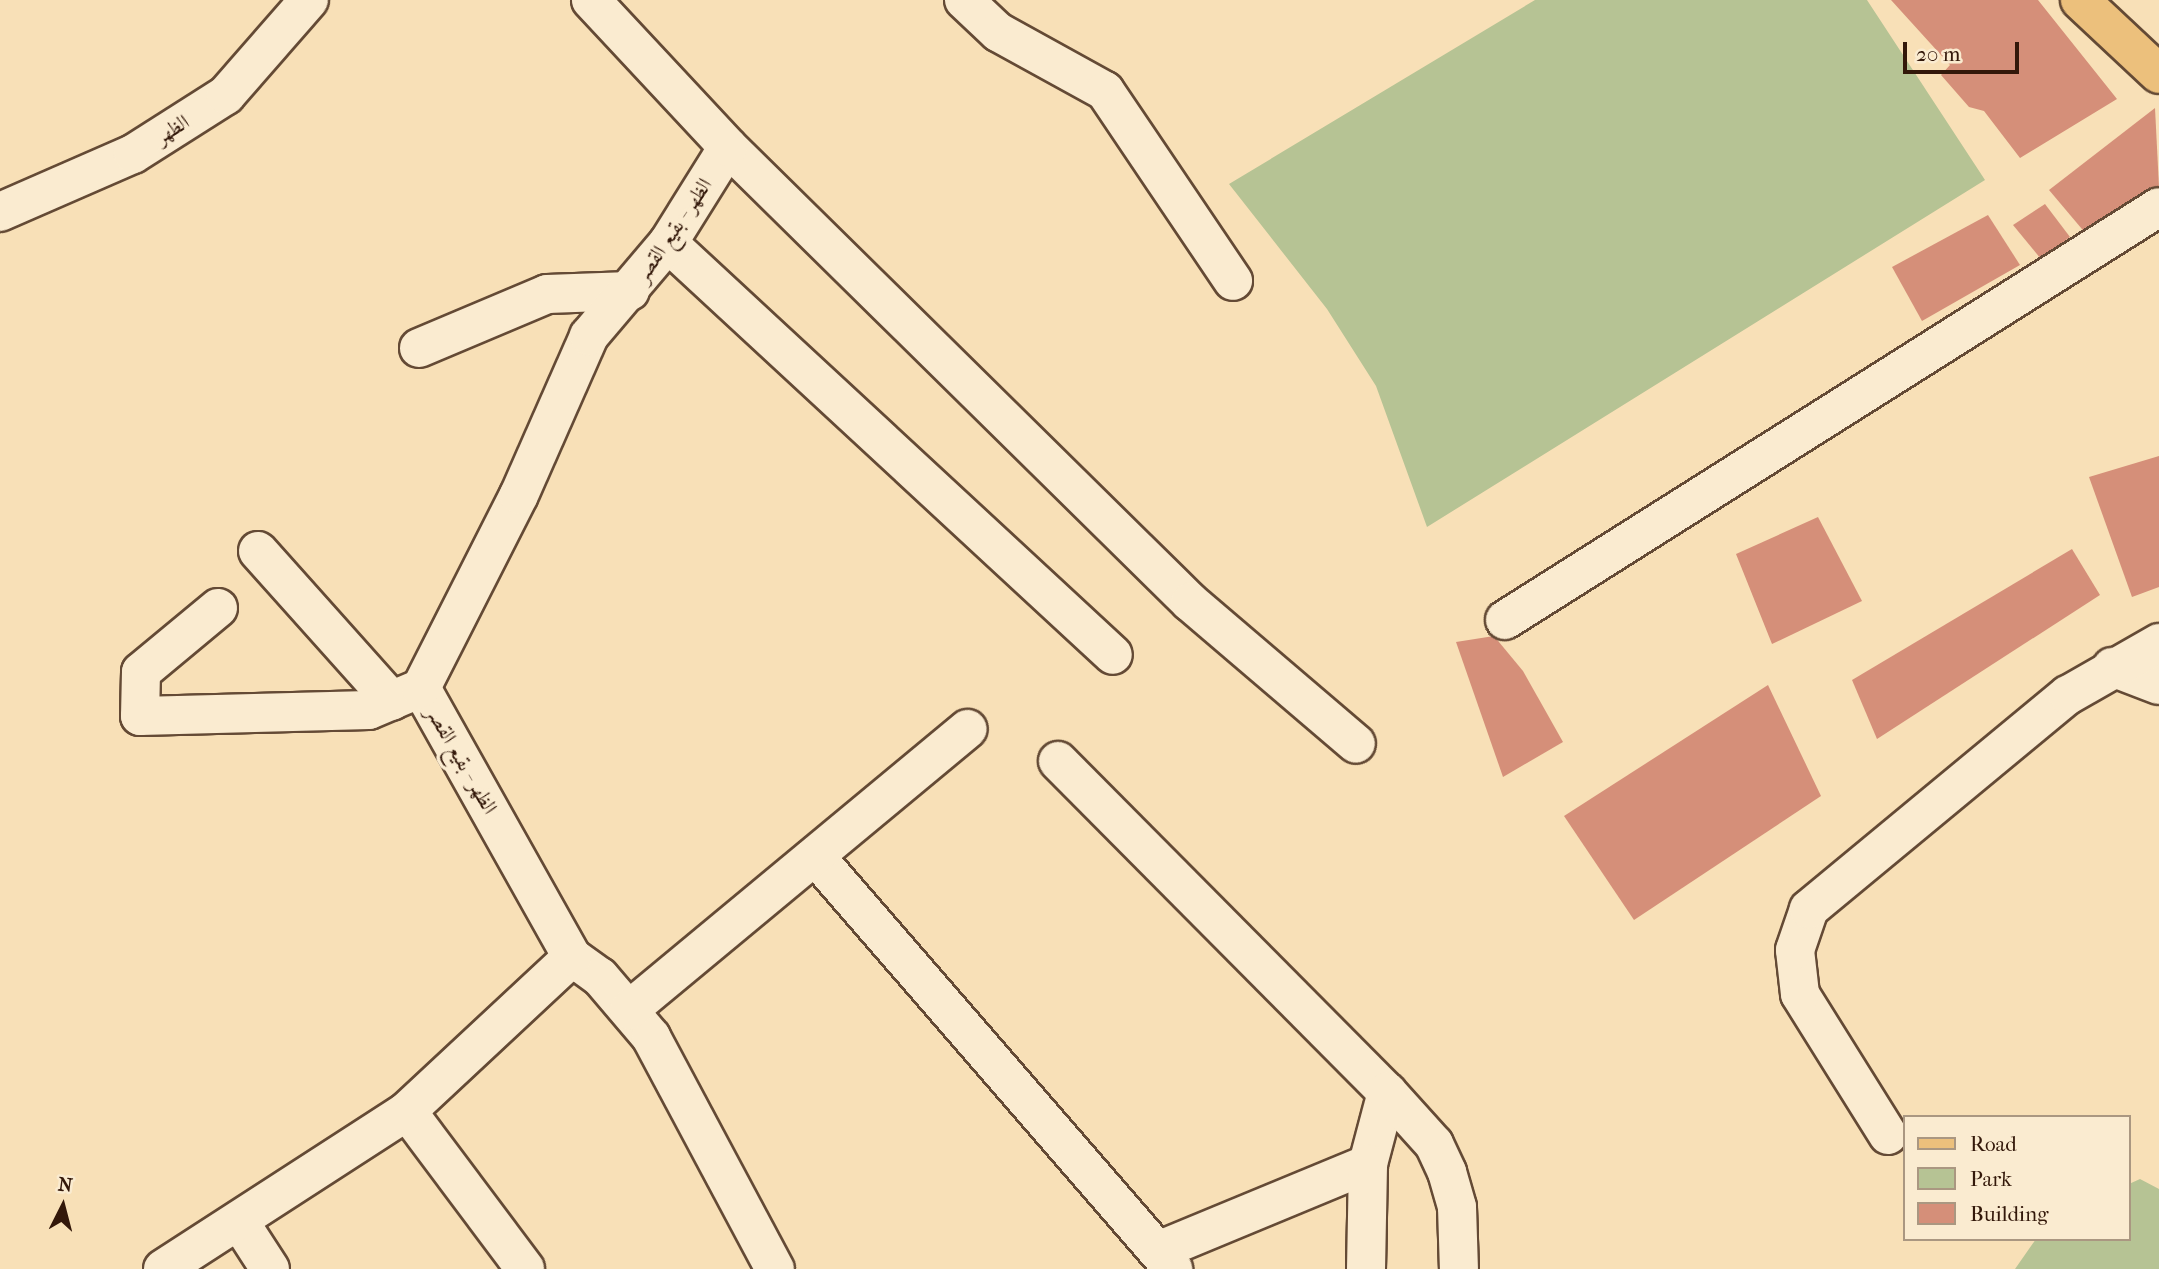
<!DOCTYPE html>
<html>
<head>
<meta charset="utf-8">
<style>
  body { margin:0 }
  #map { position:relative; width:2159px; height:1269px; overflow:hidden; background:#f8e0b7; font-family:"IM FELL French Canon",Amiri,serif }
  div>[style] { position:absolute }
  .green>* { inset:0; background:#b6c394 }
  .building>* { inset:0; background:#d58f79 }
  .roads { filter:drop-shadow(2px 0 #644a35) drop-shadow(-2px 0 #644a35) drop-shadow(0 2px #644a35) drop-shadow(0 -2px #644a35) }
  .minor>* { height:38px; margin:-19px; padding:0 19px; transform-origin:19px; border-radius:19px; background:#faebd0 }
  .major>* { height:38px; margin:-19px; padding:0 19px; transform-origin:19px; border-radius:19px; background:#ecc07c }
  span { translate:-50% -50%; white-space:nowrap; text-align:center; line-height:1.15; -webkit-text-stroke:7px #faebd0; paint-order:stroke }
  .street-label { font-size:21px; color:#33180a }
  .legend { position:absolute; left:1903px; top:1115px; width:228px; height:126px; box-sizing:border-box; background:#faebd0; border:2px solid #aa9781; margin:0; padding:9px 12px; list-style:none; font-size:21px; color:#33180a }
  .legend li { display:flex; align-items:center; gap:14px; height:35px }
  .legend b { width:35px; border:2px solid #aa9781 }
  .north { position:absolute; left:28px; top:1171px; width:70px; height:70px; -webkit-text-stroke:5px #faebd0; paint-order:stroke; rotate:6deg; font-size:19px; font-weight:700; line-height:28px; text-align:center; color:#33180a }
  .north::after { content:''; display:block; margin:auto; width:24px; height:32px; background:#33180a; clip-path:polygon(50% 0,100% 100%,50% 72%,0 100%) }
  .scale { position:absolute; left:1903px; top:42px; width:116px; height:32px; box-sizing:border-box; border:4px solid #33180a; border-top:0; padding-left:9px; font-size:21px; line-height:24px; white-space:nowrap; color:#33180a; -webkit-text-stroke:5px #faebd0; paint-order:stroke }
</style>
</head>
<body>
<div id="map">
  <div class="green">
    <div style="clip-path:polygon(1535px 0,1867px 0,1985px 180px,1427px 527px,1376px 386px,1327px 309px,1229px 184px)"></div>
    <div style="clip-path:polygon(2140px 1179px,2159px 1189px,2159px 1269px,2015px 1269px,2036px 1239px,2129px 1239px,2129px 1184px)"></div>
  </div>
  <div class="building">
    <div style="clip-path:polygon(1891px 0,2038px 0,2117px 99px,2020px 158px,1984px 111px,1969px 107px,1941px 75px,1950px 65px)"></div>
    <div style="clip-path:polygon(2155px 108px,2159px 187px,2087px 235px,2049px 190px)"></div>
    <div style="clip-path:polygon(2045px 204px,2070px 237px,2041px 259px,2013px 225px)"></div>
    <div style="clip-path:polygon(1988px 215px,2020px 265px,1922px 321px,1892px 267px)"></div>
    <div style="clip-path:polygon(2159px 456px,2159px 587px,2132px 597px,2089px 477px)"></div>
    <div style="clip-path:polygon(1818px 517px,1862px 601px,1772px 644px,1736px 554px)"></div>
    <div style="clip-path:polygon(2072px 549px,2100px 595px,1877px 739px,1852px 680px)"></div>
    <div style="clip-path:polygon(1494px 636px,1523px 671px,1563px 742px,1503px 777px,1456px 642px)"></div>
    <div style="clip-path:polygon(1768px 685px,1821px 796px,1634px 920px,1564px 816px)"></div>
  </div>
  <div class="roads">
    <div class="minor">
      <div style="left:964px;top:0;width:47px;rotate:43.3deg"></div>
      <div style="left:998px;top:32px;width:122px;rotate:28.9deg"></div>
      <div style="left:1105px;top:91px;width:229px;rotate:56deg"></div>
      <div style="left:728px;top:147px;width:648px;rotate:44.56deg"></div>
      <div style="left:1190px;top:602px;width:218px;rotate:40.5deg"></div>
      <div style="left:0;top:212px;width:145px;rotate:-23.6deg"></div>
      <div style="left:133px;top:154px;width:110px;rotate:-32.4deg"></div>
      <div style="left:226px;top:95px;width:126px;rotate:-48.9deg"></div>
      <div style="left:668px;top:243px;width:606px;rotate:42.79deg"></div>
      <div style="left:419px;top:348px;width:139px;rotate:-22.9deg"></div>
      <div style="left:547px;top:294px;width:83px;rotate:-2.1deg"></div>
      <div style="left:258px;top:551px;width:201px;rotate:48.2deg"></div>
      <div style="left:218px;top:608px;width:100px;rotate:140.3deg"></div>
      <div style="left:141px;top:672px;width:44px;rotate:91.3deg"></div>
      <div style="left:140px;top:716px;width:229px;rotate:-1.5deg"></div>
      <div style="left:369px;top:710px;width:56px;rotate:-22.9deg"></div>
      <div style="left:1505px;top:620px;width:773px;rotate:-32.27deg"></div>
      <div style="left:2112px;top:667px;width:50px;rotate:21deg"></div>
      <div style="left:1058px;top:761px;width:467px;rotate:45.2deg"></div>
      <div style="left:1387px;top:1092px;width:74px;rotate:104.8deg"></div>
      <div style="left:1368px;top:1164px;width:227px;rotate:157.5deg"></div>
      <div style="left:815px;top:856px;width:547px;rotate:49.08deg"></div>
      <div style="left:572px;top:957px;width:34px;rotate:36deg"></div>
      <div style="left:600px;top:977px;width:79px;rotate:49.6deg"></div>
      <div style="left:651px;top:1037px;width:263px;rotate:61.9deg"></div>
      <div style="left:629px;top:1010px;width:440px;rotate:-39.7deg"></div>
      <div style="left:1387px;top:1092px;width:70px;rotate:47.9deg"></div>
      <div style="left:1434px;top:1144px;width:31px;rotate:65deg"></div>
      <div style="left:1447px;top:1172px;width:36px;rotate:74deg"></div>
      <div style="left:1457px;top:1207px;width:62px;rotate:88.2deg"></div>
      <div style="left:407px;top:1111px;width:197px;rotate:53.2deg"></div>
      <div style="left:1888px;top:1135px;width:166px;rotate:-122deg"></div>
      <div style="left:1800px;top:994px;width:44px;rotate:-96.5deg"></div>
      <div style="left:1795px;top:950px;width:43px;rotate:-71.1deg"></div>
      <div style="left:1809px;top:909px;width:336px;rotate:-39.6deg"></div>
      <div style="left:2068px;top:695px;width:105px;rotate:-29.7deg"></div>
      <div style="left:239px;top:1221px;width:57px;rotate:57.1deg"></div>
      <div style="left:163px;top:1269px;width:291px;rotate:-32.9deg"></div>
      <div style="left:407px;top:1111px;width:226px;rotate:-43deg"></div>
      <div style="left:572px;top:957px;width:308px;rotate:-119.3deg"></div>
      <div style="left:421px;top:688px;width:216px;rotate:-63.1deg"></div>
      <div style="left:519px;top:495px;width:174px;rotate:-66.2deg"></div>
      <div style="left:589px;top:336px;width:122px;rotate:-49.7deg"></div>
      <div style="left:668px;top:243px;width:113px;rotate:-58deg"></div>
      <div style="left:728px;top:147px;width:201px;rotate:-133deg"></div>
      <div style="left:1366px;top:1269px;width:105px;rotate:-88.9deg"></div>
    </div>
    <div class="major">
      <div style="left:2080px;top:0;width:108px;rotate:43.1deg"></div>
    </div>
  </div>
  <div class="street-label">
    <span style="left:172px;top:129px;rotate:-32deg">الظهر</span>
    <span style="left:673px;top:230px;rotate:-56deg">الظهر - بقيع القصر</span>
    <span style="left:462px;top:760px;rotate:60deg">الظهر - بقيع القصر</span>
  </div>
  <ul class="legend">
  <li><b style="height:9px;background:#ecc07c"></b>Road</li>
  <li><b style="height:19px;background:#b6c394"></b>Park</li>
  <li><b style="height:19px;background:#d58f79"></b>Building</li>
  </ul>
  <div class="north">N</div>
  <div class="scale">20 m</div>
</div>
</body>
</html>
